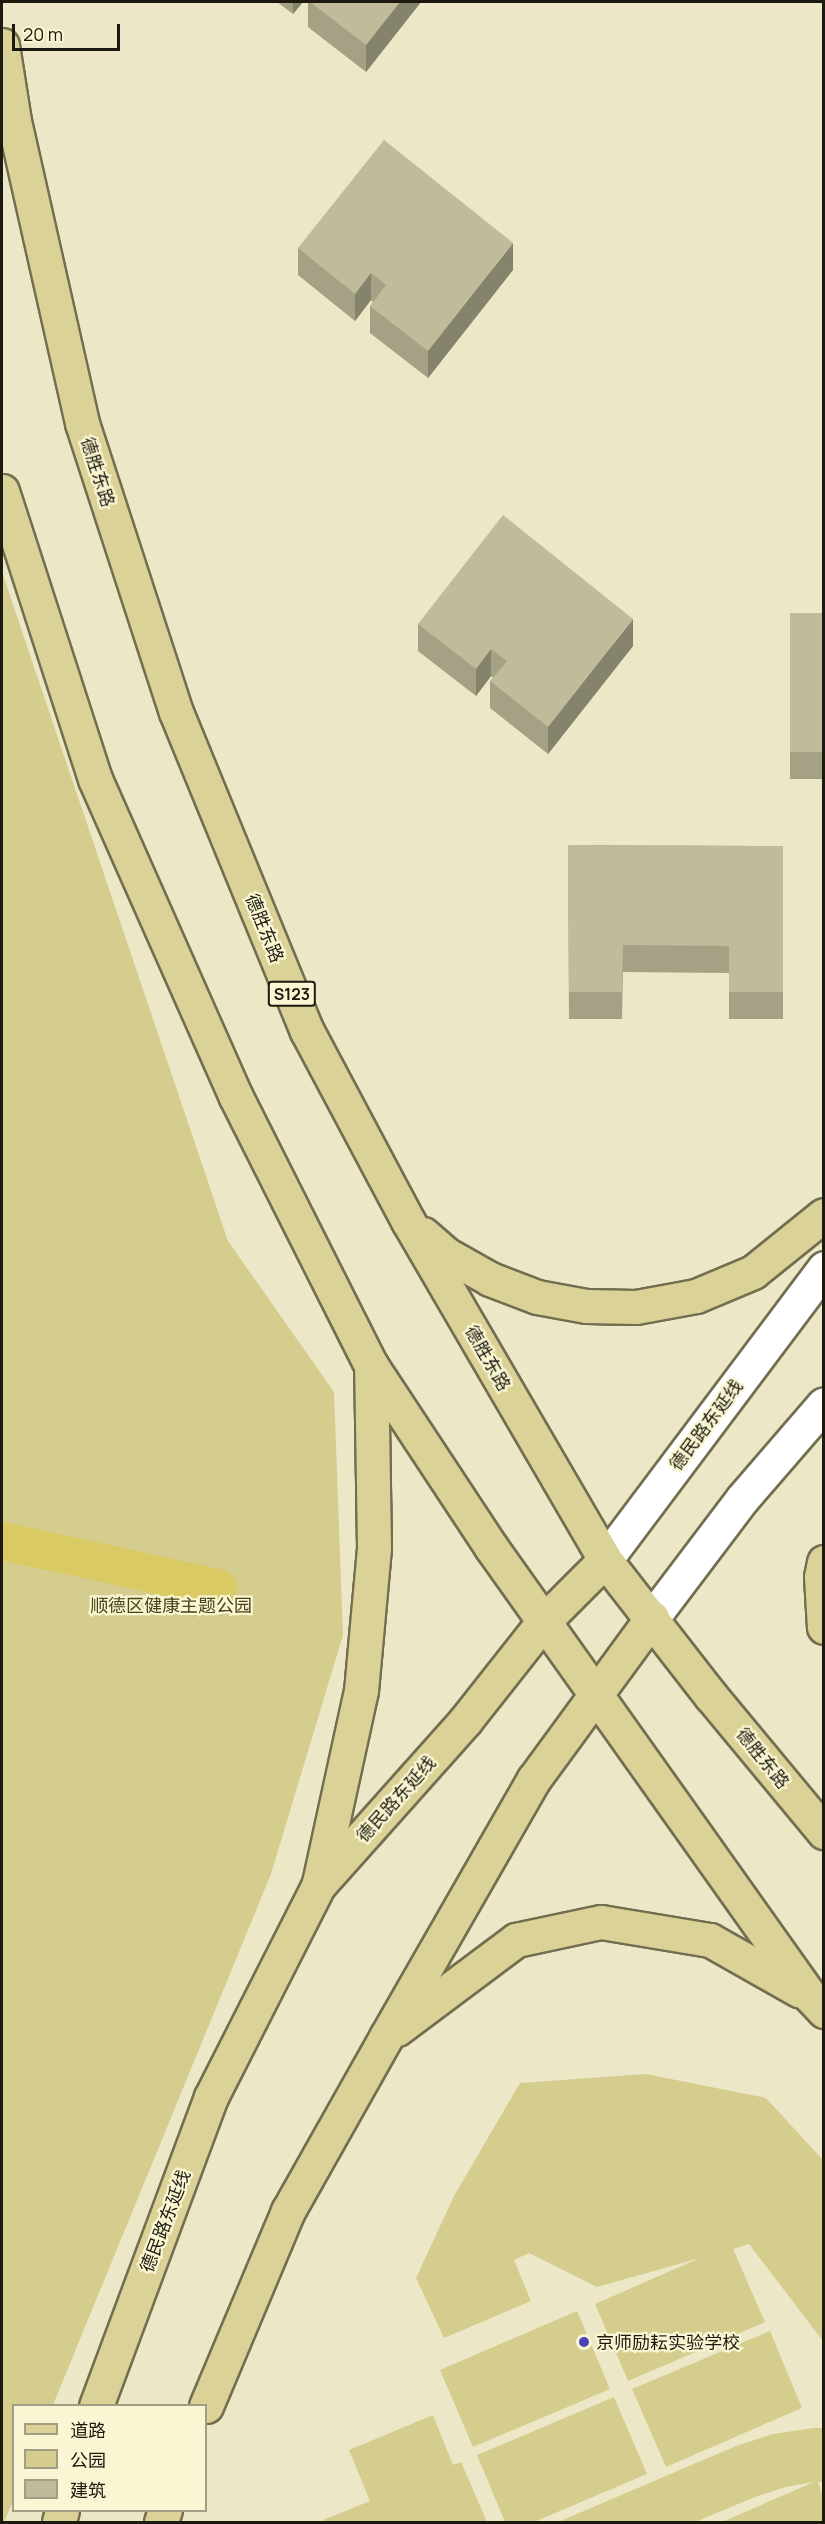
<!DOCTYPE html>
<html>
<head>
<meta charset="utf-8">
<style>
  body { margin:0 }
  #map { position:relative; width:825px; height:2524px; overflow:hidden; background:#ece8c7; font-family:Manrope,"Noto Sans SC",sans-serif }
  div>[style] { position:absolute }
  .green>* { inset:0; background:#d5cd8e }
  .canal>* { height:38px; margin:-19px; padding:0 19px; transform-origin:19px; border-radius:19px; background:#d9ca64 }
  .roads { filter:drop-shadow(2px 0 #726e50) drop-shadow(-2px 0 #726e50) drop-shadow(0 2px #726e50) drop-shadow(0 -2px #726e50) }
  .minor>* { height:33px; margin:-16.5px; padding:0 16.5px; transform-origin:16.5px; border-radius:16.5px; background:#fff }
  .major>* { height:33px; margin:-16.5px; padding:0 16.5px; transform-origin:16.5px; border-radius:16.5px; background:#dad297 }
  .wall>* { inset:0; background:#a4a185 }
  .shaded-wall>* { inset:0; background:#86836c }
  .building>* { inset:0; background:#bfbb9b }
  .dots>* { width:16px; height:16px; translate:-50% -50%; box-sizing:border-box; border:3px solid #faf6d4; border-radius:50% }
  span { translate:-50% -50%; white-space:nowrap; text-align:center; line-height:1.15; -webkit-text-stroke:4.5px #faf6d4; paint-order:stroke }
  .shield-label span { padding:2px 4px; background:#faf6d4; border:2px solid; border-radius:4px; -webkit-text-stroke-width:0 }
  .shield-label { font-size:16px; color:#1c1a0e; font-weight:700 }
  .street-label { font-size:18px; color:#1c1a0e }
  .park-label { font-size:18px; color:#484217 }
  .poi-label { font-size:18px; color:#1c1a0e }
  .left { translate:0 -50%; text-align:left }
  .frame { position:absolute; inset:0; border:3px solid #1c1a0e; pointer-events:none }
  .legend { position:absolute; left:12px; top:2404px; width:195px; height:108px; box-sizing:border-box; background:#faf6d4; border:2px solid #a19e85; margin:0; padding:8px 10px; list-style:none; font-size:18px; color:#1c1a0e }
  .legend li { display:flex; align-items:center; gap:12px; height:30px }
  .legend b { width:30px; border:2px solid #a19e85 }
  .scale { position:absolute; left:12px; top:24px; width:108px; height:27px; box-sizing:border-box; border:3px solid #1c1a0e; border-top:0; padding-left:8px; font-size:18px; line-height:21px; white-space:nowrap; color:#1c1a0e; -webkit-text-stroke:4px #faf6d4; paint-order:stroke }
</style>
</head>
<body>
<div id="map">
  <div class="green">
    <div style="clip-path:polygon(2px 572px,228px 1241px,334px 1392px,343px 1635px,271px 1874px,53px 2405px,14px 2406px,13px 2501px,4px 2522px,2px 2522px)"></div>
    <div style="clip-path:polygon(646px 2074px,766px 2098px,823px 2160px,823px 2341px,749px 2244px,733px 2249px,765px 2322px,628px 2381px,595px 2304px,700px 2258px,597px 2287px,529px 2253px,514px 2260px,531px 2301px,444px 2338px,416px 2278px,454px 2196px,520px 2083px)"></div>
    <div style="clip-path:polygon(577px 2311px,610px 2389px,473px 2447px,440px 2370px)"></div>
    <div style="clip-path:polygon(770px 2331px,802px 2408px,666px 2467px,632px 2389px)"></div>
    <div style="clip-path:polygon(614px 2397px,647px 2474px,534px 2522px,505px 2522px,477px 2455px)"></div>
    <div style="clip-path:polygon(433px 2415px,453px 2465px,461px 2462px,487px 2522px,324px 2522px,323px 2520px,370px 2501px,349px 2450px)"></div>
    <div style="clip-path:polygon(813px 2428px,823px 2428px,823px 2482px,818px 2482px,823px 2496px,823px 2522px,722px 2522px,814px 2482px,786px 2487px,755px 2497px,695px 2522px,558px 2522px,736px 2446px,773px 2434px)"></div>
  </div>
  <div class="canal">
    <div style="left:2px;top:1541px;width:221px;rotate:12.3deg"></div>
  </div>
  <div class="roads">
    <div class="minor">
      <div style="left:605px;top:1560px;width:365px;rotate:-53.1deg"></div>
      <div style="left:652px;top:1618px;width:149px;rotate:-52.9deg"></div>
      <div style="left:742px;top:1499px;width:125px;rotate:-49.2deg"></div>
    </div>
    <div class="major">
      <div style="left:2px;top:45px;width:77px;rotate:81deg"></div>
      <div style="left:14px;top:121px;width:310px;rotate:77.3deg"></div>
      <div style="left:82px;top:423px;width:304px;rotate:72deg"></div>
      <div style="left:176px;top:712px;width:345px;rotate:67.7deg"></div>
      <div style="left:307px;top:1031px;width:215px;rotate:62deg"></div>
      <div style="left:408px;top:1221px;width:392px;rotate:59.8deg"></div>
      <div style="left:605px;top:1560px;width:172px;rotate:52.1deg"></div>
      <div style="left:711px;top:1696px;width:177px;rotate:50.3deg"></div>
      <div style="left:2px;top:491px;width:303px;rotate:72.1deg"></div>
      <div style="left:95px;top:779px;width:348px;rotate:66.1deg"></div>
      <div style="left:236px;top:1097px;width:300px;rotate:63.3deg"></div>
      <div style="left:371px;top:1365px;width:218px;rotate:56.6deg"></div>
      <div style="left:491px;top:1547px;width:551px;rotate:54.61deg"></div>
      <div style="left:810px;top:1996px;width:21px;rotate:47deg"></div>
      <div style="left:423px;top:1234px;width:30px;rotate:41deg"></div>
      <div style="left:446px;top:1254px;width:51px;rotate:29.6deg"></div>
      <div style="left:490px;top:1279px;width:50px;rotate:21deg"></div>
      <div style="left:537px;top:1297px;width:50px;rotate:10.4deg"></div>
      <div style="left:586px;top:1306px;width:50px;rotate:1.1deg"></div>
      <div style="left:636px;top:1307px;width:61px;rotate:-10.4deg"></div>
      <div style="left:696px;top:1296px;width:62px;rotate:-22.8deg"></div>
      <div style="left:753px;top:1272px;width:91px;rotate:-38.8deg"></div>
      <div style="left:824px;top:1562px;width:15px;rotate:101deg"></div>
      <div style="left:821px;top:1577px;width:50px;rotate:86.6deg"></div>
      <div style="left:319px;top:1883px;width:197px;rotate:-77.7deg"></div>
      <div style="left:361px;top:1691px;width:144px;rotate:-84.8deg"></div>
      <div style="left:374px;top:1548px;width:183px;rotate:-90.9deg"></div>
      <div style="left:397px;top:2029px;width:149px;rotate:-36.8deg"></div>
      <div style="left:516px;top:1940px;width:87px;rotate:-12deg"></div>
      <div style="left:601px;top:1922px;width:110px;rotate:9.4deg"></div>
      <div style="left:710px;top:1940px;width:103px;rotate:29.5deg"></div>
      <div style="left:96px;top:2406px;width:330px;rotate:-69.6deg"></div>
      <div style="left:211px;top:2097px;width:237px;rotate:-63.1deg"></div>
      <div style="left:318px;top:1886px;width:221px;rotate:-48.3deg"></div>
      <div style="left:465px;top:1721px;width:127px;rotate:-51.7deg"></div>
      <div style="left:544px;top:1621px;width:86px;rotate:-45deg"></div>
      <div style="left:206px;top:2406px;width:212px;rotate:-67.2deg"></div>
      <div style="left:288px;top:2211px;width:200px;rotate:-60.6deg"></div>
      <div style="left:386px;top:2037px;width:297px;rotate:-60.2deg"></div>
      <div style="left:534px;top:1779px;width:200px;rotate:-53.8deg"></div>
      <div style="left:59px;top:2522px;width:12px;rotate:-76deg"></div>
      <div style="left:161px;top:2522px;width:13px;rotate:-72deg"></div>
    </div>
  </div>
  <div class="wall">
    <div style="clip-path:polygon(277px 2px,303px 2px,293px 14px)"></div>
    <div style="clip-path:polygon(308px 2px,421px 2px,366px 72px,308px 27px)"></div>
    <div style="clip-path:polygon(298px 248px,513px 270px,428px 378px,370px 333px,370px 306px,373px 302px,371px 300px,355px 321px,298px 275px)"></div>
    <div style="clip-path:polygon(790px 613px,824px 613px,824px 779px,790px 779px)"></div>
    <div style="clip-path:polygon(418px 624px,633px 646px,548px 754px,490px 708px,490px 681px,493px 678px,491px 676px,476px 696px,418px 651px)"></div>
    <div style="clip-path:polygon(568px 845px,783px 846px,783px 1019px,729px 1019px,729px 973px,623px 972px,622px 1019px,569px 1019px)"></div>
  </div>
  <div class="shaded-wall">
    <div style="clip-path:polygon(293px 2px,303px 2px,293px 14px)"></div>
    <div style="clip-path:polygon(400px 2px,421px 2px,366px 72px,366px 45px)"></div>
    <div style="clip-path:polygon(513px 243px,513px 270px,428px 378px,428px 351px)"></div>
    <div style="clip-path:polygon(371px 273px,371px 300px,355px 321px,355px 294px)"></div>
    <div style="clip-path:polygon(633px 619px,633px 646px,548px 754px,548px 727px)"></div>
    <div style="clip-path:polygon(491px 649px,491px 676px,476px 696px,476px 669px)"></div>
  </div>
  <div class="building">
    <div style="clip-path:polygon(310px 2px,400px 2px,366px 45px)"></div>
    <div style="clip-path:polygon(384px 140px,513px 243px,428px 351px,370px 306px,386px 285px,371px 273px,355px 294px,298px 248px)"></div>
    <div style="clip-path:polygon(503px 515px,633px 619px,548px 727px,490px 681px,507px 661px,491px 649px,476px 669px,418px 624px)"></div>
    <div style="clip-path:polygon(790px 613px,824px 613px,824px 752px,790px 752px)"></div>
    <div style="clip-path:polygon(568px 845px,783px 846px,783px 992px,729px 992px,729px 946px,623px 945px,622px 992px,569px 992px)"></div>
  </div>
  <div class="dots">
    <div style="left:584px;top:2342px;background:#4e42b9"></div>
  </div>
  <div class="shield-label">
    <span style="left:292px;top:994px">S123</span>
  </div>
  <div class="street-label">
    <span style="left:98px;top:472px;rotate:72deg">德胜东路</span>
    <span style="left:265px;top:928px;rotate:68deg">德胜东路</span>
    <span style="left:488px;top:1358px;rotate:60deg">德胜东路</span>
    <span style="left:706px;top:1425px;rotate:-53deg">德民路东延线</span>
    <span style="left:763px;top:1758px;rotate:51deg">德胜东路</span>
    <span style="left:396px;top:1799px;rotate:-48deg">德民路东延线</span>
    <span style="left:165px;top:2221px;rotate:-69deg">德民路东延线</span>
  </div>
  <div class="park-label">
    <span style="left:171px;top:1605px">顺德区健康主题公园</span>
  </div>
  <div class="poi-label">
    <span class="left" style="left:596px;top:2342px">京师励耘实验学校</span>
  </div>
  <div class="frame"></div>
  <ul class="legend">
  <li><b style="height:8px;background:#dad297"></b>道路</li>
  <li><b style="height:16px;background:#d5cd8e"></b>公园</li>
  <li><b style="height:16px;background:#bfbb9b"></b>建筑</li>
  </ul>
  <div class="scale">20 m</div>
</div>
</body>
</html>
